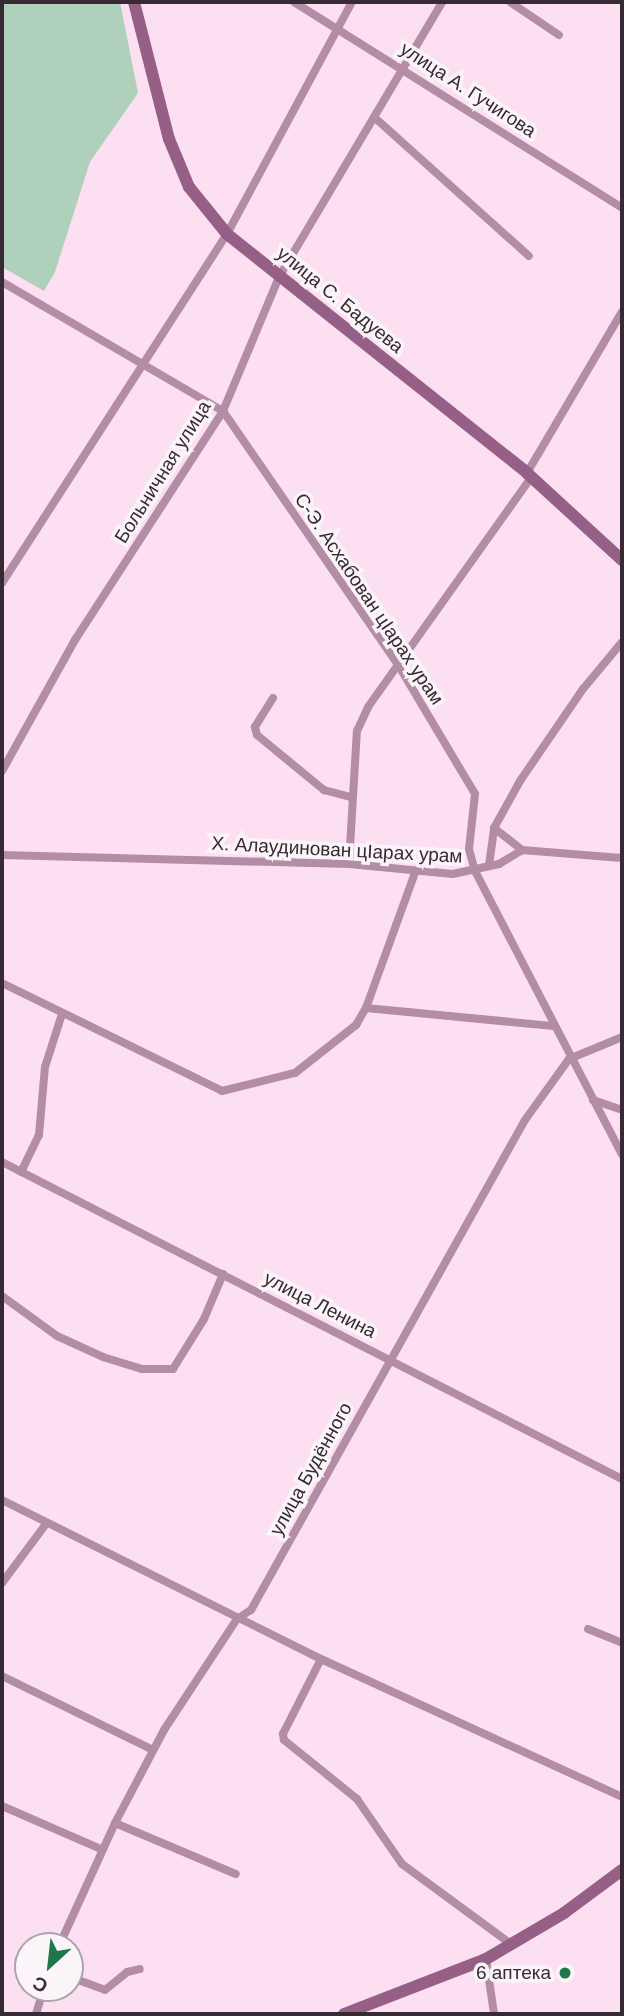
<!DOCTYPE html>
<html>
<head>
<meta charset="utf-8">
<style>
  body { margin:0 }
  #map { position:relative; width:624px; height:2016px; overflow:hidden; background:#fce0f2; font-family:Helvetica,sans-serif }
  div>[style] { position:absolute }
  .green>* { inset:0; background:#afd0bb }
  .minor>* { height:8px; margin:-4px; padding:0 4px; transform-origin:4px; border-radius:4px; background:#b38ca6 }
  .secondary>* { height:12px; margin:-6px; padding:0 6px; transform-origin:6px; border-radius:6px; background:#965f86 }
  .dots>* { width:19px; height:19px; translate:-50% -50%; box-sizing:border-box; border:4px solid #fbf4f9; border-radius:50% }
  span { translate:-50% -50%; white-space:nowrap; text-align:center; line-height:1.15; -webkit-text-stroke:7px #fbf4f9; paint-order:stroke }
  .street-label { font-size:19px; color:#372a33 }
  .poi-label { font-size:19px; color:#372a33 }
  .right { translate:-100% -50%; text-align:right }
  .frame { position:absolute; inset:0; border:4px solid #372a33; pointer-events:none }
  .north { position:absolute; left:14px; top:1932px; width:70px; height:70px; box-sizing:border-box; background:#fbf4f9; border:2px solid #ada3aa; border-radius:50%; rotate:207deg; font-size:19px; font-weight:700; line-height:28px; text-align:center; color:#372a33 }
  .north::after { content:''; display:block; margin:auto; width:24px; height:32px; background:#1d774b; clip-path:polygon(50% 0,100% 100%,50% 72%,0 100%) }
</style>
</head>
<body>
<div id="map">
  <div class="green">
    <div style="clip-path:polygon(2px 2px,120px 2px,138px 93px,90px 162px,55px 272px,44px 291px,2px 267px)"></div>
  </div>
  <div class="minor">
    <div style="left:294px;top:2px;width:387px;rotate:32.1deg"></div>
    <div style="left:510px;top:2px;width:59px;rotate:34deg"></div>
    <div style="left:374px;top:117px;width:208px;rotate:41.9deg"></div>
    <div style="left:2px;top:282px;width:256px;rotate:30.3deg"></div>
    <div style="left:223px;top:411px;width:306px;rotate:55.4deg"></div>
    <div style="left:397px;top:663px;width:152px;rotate:59.2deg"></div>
    <div style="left:475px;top:794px;width:55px;rotate:96.2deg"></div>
    <div style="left:469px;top:849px;width:23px;rotate:75deg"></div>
    <div style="left:475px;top:871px;width:319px;rotate:62.6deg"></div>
    <div style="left:527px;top:473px;width:187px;rotate:-59.5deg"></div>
    <div style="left:2px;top:583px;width:415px;rotate:-57.2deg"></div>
    <div style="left:227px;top:234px;width:264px;rotate:-61.7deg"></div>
    <div style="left:273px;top:698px;width:34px;rotate:122deg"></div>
    <div style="left:255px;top:727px;width:8px;rotate:76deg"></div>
    <div style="left:257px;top:735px;width:87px;rotate:39.4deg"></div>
    <div style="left:324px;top:790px;width:27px;rotate:15deg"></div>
    <div style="left:2px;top:771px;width:150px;rotate:-60.9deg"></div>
    <div style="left:75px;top:640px;width:273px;rotate:-57.1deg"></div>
    <div style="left:223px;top:411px;width:145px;rotate:-67.3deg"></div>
    <div style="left:279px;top:277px;width:320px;rotate:-59.3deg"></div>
    <div style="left:494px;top:828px;width:36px;rotate:38deg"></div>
    <div style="left:2px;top:855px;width:347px;rotate:1.5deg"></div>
    <div style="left:349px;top:864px;width:104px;rotate:5.5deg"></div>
    <div style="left:453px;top:874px;width:47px;rotate:-12.3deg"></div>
    <div style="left:499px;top:864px;width:27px;rotate:-31deg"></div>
    <div style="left:522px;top:850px;width:100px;rotate:4.6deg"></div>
    <div style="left:349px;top:864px;width:133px;rotate:-86.6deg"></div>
    <div style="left:357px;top:731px;width:26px;rotate:-65deg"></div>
    <div style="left:368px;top:707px;width:281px;rotate:-54.6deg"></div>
    <div style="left:489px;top:865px;width:37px;rotate:-82deg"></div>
    <div style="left:494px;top:828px;width:54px;rotate:-61deg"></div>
    <div style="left:520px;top:781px;width:112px;rotate:-55.6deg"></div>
    <div style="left:583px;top:689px;width:61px;rotate:-50.3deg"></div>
    <div style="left:2px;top:983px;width:245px;rotate:26.1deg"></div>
    <div style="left:222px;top:1091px;width:75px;rotate:-13.9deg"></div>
    <div style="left:295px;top:1073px;width:78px;rotate:-38.2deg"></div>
    <div style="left:356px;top:1025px;width:20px;rotate:-60deg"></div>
    <div style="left:366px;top:1008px;width:147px;rotate:-70.1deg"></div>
    <div style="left:366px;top:1008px;width:189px;rotate:5.5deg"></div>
    <div style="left:593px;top:1100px;width:31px;rotate:19deg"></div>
    <div style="left:2px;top:1162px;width:696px;rotate:27.08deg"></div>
    <div style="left:21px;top:1172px;width:41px;rotate:-64.1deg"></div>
    <div style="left:39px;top:1135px;width:68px;rotate:-85deg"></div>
    <div style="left:45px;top:1067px;width:56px;rotate:-72.2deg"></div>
    <div style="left:2px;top:1296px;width:68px;rotate:36deg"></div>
    <div style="left:57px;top:1336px;width:51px;rotate:24.5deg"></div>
    <div style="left:103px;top:1357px;width:41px;rotate:17.1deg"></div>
    <div style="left:142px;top:1369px;width:31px"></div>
    <div style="left:173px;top:1369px;width:59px;rotate:-58.2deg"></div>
    <div style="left:204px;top:1319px;width:49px;rotate:-67.1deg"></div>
    <div style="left:2px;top:1500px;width:356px;rotate:26.5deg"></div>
    <div style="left:321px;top:1659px;width:331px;rotate:24.6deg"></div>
    <div style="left:2px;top:1583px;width:74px;rotate:-53.3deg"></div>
    <div style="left:588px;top:1629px;width:37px;rotate:22deg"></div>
    <div style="left:321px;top:1659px;width:84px;rotate:116.9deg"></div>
    <div style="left:283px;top:1734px;width:6px;rotate:81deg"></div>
    <div style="left:284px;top:1740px;width:94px;rotate:38.9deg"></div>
    <div style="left:357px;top:1799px;width:79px;rotate:55.3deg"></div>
    <div style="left:402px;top:1864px;width:135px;rotate:36.3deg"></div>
    <div style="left:2px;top:1676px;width:168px;rotate:26.1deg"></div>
    <div style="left:2px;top:1806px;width:110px;rotate:23.5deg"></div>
    <div style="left:115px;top:1823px;width:131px;rotate:22.9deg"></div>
    <div style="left:59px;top:1946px;width:135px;rotate:-65.5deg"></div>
    <div style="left:115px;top:1823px;width:105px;rotate:-62.2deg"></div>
    <div style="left:164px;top:1730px;width:133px;rotate:-56.7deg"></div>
    <div style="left:237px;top:1619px;width:17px;rotate:-33deg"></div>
    <div style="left:251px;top:1610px;width:561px;rotate:-60.79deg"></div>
    <div style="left:525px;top:1120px;width:75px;rotate:-54.2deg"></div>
    <div style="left:569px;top:1059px;width:57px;rotate:-22.5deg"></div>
    <div style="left:486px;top:1959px;width:56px;rotate:81.7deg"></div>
    <div style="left:70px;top:1977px;width:37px;rotate:20deg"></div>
    <div style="left:105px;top:1990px;width:28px;rotate:-39deg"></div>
    <div style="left:127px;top:1972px;width:13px;rotate:-13deg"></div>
    <div style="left:36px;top:2014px;width:27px;rotate:-73deg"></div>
  </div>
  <div class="secondary">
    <div style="left:134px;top:2px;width:141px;rotate:75.7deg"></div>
    <div style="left:169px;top:139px;width:52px;rotate:67.4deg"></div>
    <div style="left:189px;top:187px;width:60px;rotate:51deg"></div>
    <div style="left:227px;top:234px;width:384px;rotate:38.5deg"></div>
    <div style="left:527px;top:473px;width:129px;rotate:42.5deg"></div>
    <div style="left:344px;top:2014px;width:152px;rotate:-21.2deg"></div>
    <div style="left:486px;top:1959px;width:91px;rotate:-30.5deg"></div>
    <div style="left:564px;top:1913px;width:72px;rotate:-36.6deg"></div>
  </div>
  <div class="dots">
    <div style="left:565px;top:1973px;background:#1d774b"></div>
  </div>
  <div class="street-label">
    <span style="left:468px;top:90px;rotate:33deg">улица А. Гучигова</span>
    <span style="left:340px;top:300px;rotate:39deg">улица С. Бадуева</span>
    <span style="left:163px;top:472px;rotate:-58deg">Больничная улица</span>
    <span style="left:369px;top:599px;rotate:56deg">С-Э. Асхабован цIарах урам</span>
    <span style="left:337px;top:850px;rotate:3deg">Х. Алаудинован цIарах урам</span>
    <span style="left:320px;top:1305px;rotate:27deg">улица Ленина</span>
    <span style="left:311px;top:1469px;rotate:-61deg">улица Будённого</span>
  </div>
  <div class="poi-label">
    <span class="right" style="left:551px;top:1973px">6 аптека</span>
  </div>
  <div class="frame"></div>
  <div class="north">С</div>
</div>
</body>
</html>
